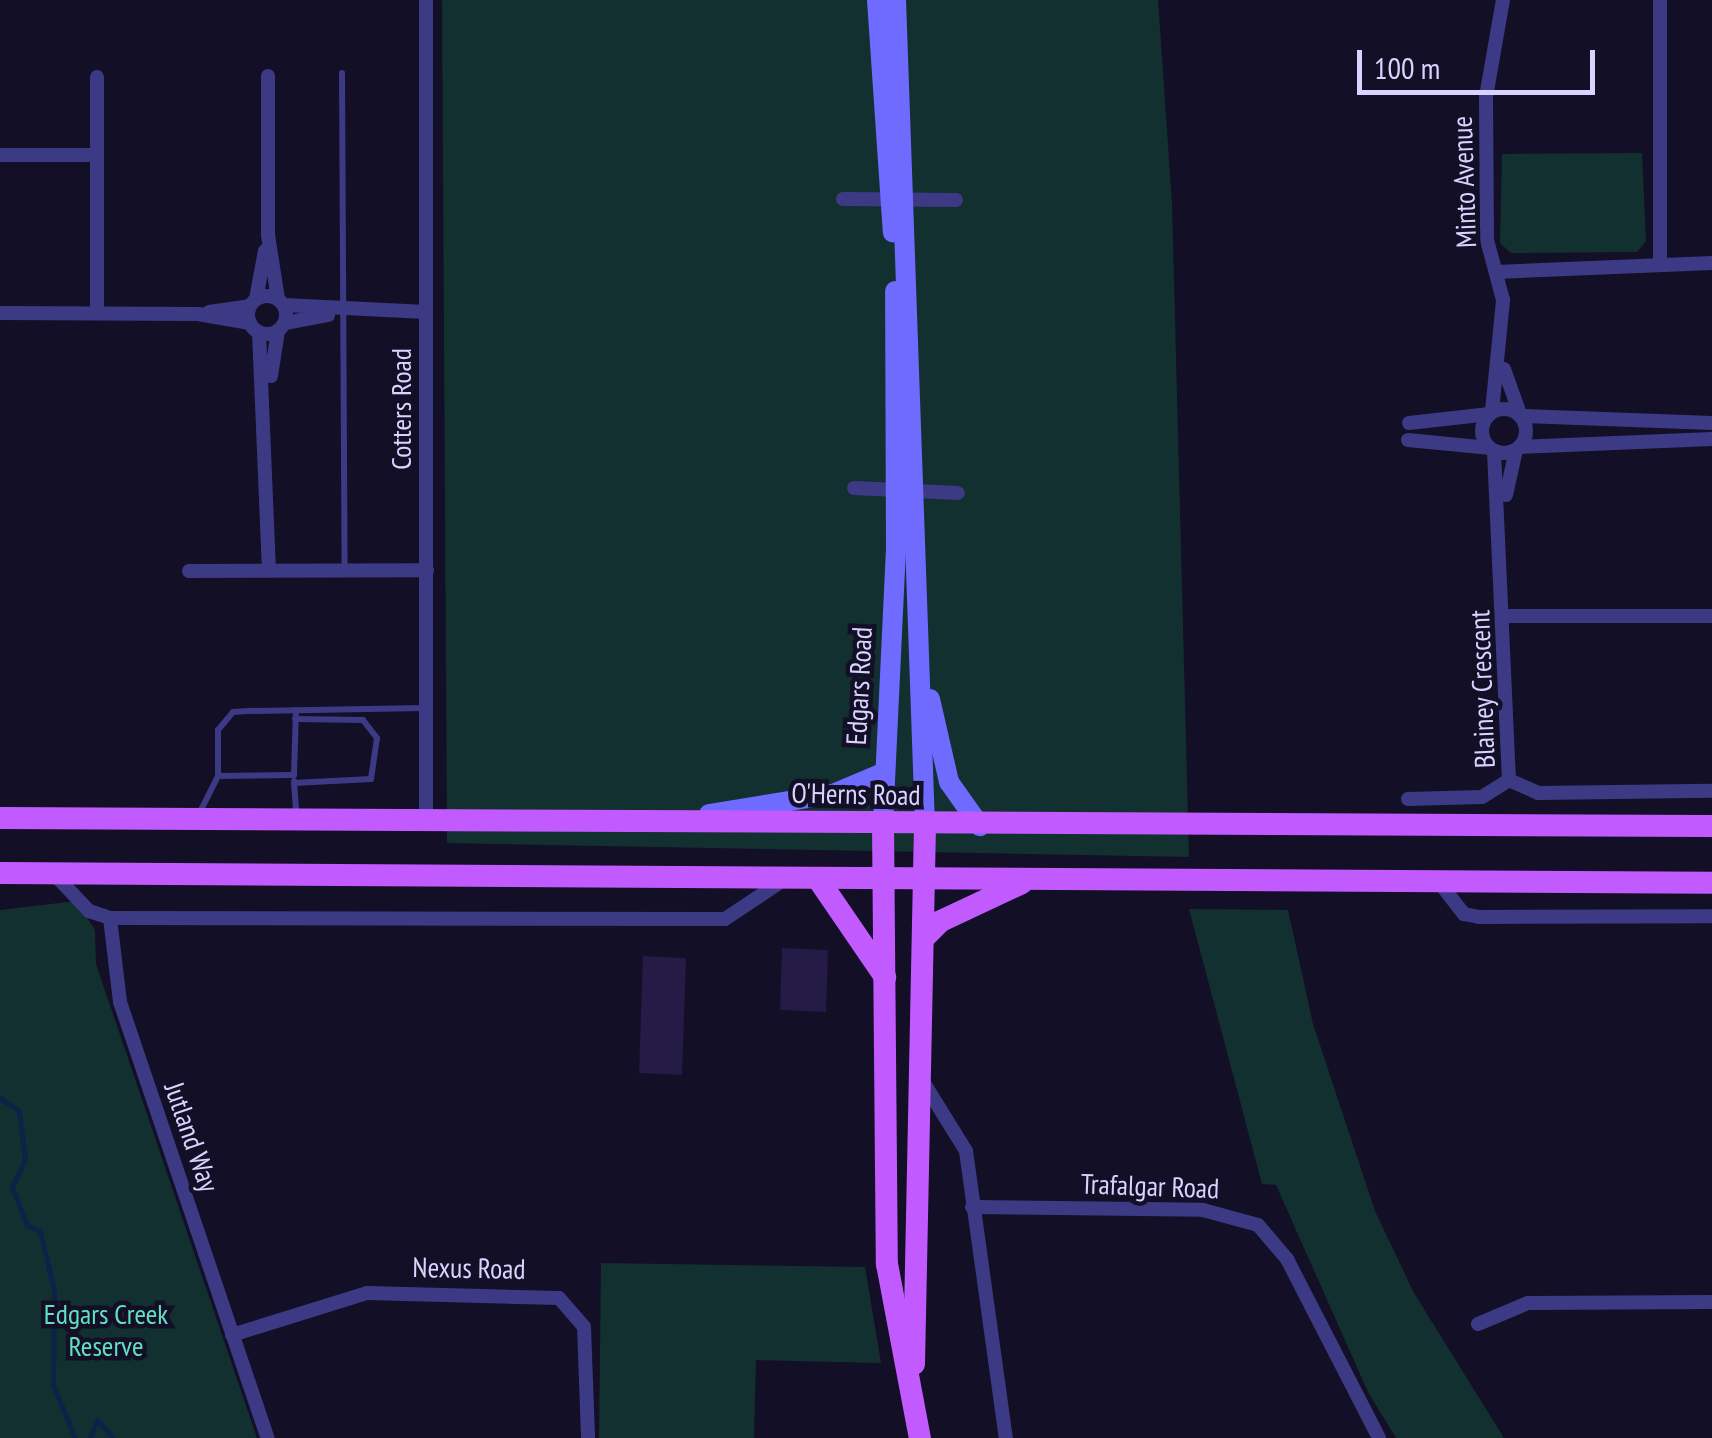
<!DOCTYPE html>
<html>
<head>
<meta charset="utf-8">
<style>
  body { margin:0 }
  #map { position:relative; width:1712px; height:1438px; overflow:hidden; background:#130f26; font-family:"PT Sans Narrow",sans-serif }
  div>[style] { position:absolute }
  .green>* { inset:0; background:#12302f }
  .stream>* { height:5px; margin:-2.5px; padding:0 2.5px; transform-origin:2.5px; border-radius:2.5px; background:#0c2248 }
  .building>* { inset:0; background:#241b47 }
  .lane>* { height:6px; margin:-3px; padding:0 3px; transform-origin:3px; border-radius:3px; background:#3d3a85 }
  .street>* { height:14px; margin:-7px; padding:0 7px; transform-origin:7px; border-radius:7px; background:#3d3a85 }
  .street>.ring { margin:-7px; padding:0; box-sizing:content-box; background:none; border:14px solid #3d3a85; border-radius:50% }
  .secondary>* { height:20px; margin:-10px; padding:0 10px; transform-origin:10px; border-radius:10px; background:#6f6bff }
  .primary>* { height:22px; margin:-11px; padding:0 11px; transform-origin:11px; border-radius:11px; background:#c25bff }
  span { translate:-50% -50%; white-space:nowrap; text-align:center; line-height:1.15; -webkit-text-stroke:9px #130f26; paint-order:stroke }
  .street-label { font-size:28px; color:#d9d4ff }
  .park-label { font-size:28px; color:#5fe0c0 }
  .scale { position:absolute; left:1357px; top:50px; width:238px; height:45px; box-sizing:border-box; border:5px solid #d9d4ff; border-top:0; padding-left:12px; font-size:30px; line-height:35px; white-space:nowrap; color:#d9d4ff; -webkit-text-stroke:8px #130f26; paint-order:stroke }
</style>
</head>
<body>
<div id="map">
  <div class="green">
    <div style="clip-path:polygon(442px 0,1158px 0,1172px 203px,1189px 857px,447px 843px)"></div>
    <div style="clip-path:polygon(1642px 153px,1646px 241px,1637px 252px,1511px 253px,1500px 243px,1502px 154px)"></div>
    <div style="clip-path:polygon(76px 901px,95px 930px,96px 964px,257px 1438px,0 1438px,0 910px)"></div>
    <div style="clip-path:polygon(1189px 909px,1288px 910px,1313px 1024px,1375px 1211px,1414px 1293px,1504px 1438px,1396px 1438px,1368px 1392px,1276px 1185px,1262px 1184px)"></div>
    <div style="clip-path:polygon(601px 1263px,865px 1267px,881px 1363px,756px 1360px,754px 1438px,599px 1438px)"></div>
  </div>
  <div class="stream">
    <div style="left:0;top:1098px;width:23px;rotate:34deg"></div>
    <div style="left:19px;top:1111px;width:49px;rotate:83deg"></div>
    <div style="left:25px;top:1160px;width:30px;rotate:116deg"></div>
    <div style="left:12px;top:1187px;width:41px;rotate:68.5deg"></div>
    <div style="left:27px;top:1225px;width:14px;rotate:25deg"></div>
    <div style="left:40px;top:1231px;width:61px;rotate:76.7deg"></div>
    <div style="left:54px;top:1290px;width:95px;rotate:90.6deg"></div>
    <div style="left:53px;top:1385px;width:57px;rotate:67.5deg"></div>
    <div style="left:90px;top:1438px;width:19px;rotate:-69deg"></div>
    <div style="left:97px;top:1420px;width:24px;rotate:48deg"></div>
  </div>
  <div class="building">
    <div style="clip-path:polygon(782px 948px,828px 950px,826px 1012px,780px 1010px)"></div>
    <div style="clip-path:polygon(643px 956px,686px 958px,682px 1075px,639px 1073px)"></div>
  </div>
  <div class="lane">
    <div style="left:342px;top:73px;width:496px;rotate:89.7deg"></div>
    <div style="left:296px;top:710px;width:65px;rotate:91.8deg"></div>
    <div style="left:294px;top:775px;width:76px;rotate:179.2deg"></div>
    <div style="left:218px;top:776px;width:46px;rotate:-90deg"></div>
    <div style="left:218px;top:730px;width:23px;rotate:-50deg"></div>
    <div style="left:233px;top:712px;width:15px;rotate:-4deg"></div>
    <div style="left:248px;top:711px;width:177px;rotate:-1deg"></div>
    <div style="left:294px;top:781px;width:32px;rotate:86deg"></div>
    <div style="left:294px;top:783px;width:77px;rotate:-3deg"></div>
    <div style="left:371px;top:779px;width:41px;rotate:-81.7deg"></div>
    <div style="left:377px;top:738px;width:23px;rotate:-128deg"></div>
    <div style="left:363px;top:720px;width:68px;rotate:-179.2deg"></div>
    <div style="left:200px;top:812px;width:40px;rotate:-63.4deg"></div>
  </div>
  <div class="street">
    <div style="left:1660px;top:0;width:263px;rotate:90deg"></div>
    <div style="left:268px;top:76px;width:159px;rotate:90deg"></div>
    <div style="left:268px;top:235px;width:65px;rotate:81.1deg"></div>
    <div style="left:97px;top:77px;width:236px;rotate:90deg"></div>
    <div style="left:0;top:155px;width:97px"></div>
    <div style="left:843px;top:199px;width:113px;rotate:0.5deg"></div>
    <div style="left:1496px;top:272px;width:216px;rotate:-2.4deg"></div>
    <div class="ring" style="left:248px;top:296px;width:24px;height:24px"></div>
    <div style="left:256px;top:299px;width:49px;rotate:-79.4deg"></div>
    <div style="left:284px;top:305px;width:142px;rotate:2.8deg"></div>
    <div style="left:209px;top:312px;width:41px;rotate:-8.3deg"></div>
    <div style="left:0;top:313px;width:198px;rotate:0.3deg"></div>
    <div style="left:198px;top:314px;width:53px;rotate:9.8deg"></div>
    <div style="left:285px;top:323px;width:44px;rotate:-10.5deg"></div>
    <div style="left:259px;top:332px;width:238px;rotate:87.6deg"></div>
    <div style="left:1504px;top:369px;width:48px;rotate:70.4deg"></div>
    <div style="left:271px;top:376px;width:46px;rotate:-81.2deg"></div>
    <div class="ring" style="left:1482px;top:409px;width:30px;height:30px"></div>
    <div style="left:1492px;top:411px;width:112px;rotate:-84.3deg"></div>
    <div style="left:1503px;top:300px;width:62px;rotate:-104.9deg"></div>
    <div style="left:1487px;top:240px;width:143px;rotate:-90.4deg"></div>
    <div style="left:1486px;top:97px;width:98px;rotate:-80.1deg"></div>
    <div style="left:1521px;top:416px;width:191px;rotate:2.1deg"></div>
    <div style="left:1409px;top:423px;width:81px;rotate:-6.4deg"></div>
    <div style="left:1408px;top:440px;width:81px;rotate:5.6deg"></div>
    <div style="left:1519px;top:447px;width:193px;rotate:-2.4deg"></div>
    <div style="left:1494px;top:451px;width:329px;rotate:87.4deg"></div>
    <div style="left:1509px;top:780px;width:32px;rotate:24deg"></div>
    <div style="left:1538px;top:793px;width:174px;rotate:-0.7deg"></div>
    <div style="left:854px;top:488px;width:104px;rotate:2.8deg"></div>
    <div style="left:1506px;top:495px;width:46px;rotate:-77.5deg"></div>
    <div style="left:189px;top:571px;width:238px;rotate:-0.2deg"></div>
    <div style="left:1504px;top:616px;width:208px"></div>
    <div style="left:1408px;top:799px;width:74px;rotate:-1.5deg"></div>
    <div style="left:1482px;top:797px;width:32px;rotate:-32deg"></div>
    <div style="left:426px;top:817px;width:817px;rotate:-90deg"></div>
    <div style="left:54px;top:874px;width:51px;rotate:46.6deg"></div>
    <div style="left:89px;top:911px;width:22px;rotate:18deg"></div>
    <div style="left:110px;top:918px;width:85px;rotate:83.2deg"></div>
    <div style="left:120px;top:1002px;width:460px;rotate:71.3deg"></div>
    <div style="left:1442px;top:886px;width:36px;rotate:52deg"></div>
    <div style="left:1464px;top:914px;width:15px;rotate:11deg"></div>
    <div style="left:1479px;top:917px;width:233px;rotate:-0.2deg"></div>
    <div style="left:110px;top:918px;width:615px;rotate:0.09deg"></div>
    <div style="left:725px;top:919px;width:72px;rotate:-33.7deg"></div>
    <div style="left:922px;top:1080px;width:84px;rotate:58.2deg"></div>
    <div style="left:966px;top:1151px;width:290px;rotate:82.1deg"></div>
    <div style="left:972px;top:1207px;width:231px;rotate:0.7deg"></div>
    <div style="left:1203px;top:1210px;width:57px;rotate:15.3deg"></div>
    <div style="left:1258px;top:1225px;width:45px;rotate:49.5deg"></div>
    <div style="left:1287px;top:1259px;width:201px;rotate:62.8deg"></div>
    <div style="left:1478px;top:1324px;width:54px;rotate:-22.8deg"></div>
    <div style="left:1528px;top:1303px;width:184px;rotate:-0.3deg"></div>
    <div style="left:232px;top:1335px;width:141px;rotate:-17.3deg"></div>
    <div style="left:367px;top:1293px;width:192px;rotate:1.5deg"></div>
    <div style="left:559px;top:1298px;width:38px;rotate:49deg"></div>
    <div style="left:584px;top:1327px;width:111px;rotate:87.9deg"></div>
  </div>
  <div class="secondary">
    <div style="left:877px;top:0;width:233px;rotate:86.1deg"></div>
    <div style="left:896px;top:0;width:826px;rotate:87.99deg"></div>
    <div style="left:930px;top:699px;width:85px;rotate:77.1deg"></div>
    <div style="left:949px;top:782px;width:54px;rotate:54.8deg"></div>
    <div style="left:709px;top:814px;width:126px;rotate:-9.2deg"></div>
    <div style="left:833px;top:794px;width:56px;rotate:-22.9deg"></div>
    <div style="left:883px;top:824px;width:273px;rotate:-87.3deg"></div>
    <div style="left:896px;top:551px;width:260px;rotate:-90.2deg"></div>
  </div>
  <div class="primary">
    <div style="left:0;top:818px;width:1712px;rotate:0.27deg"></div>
    <div style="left:883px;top:824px;width:440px;rotate:89.5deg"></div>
    <div style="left:887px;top:1264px;width:177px;rotate:79.3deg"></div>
    <div style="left:0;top:873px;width:1712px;rotate:0.33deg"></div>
    <div style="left:818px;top:879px;width:119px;rotate:55.6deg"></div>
    <div style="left:923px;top:939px;width:25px;rotate:-45deg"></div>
    <div style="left:941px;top:921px;width:89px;rotate:-25.1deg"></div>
    <div style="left:914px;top:1364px;width:539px;rotate:-88.83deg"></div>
  </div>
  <div class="street-label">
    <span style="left:1464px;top:182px;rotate:-92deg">Minto Avenue</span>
    <span style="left:401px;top:409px;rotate:-90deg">Cotters Road</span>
    <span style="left:859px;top:686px;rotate:-87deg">Edgars Road</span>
    <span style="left:1482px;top:689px;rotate:-92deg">Blainey Crescent</span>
    <span style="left:856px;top:794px;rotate:1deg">O'Herns Road</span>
    <span style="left:192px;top:1137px;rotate:71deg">Jutland Way</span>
    <span style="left:1150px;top:1186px;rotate:2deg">Trafalgar Road</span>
    <span style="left:469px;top:1268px;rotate:1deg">Nexus Road</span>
  </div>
  <div class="park-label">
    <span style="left:106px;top:1330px">Edgars Creek<br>Reserve</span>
  </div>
  <div class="scale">100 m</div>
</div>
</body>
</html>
